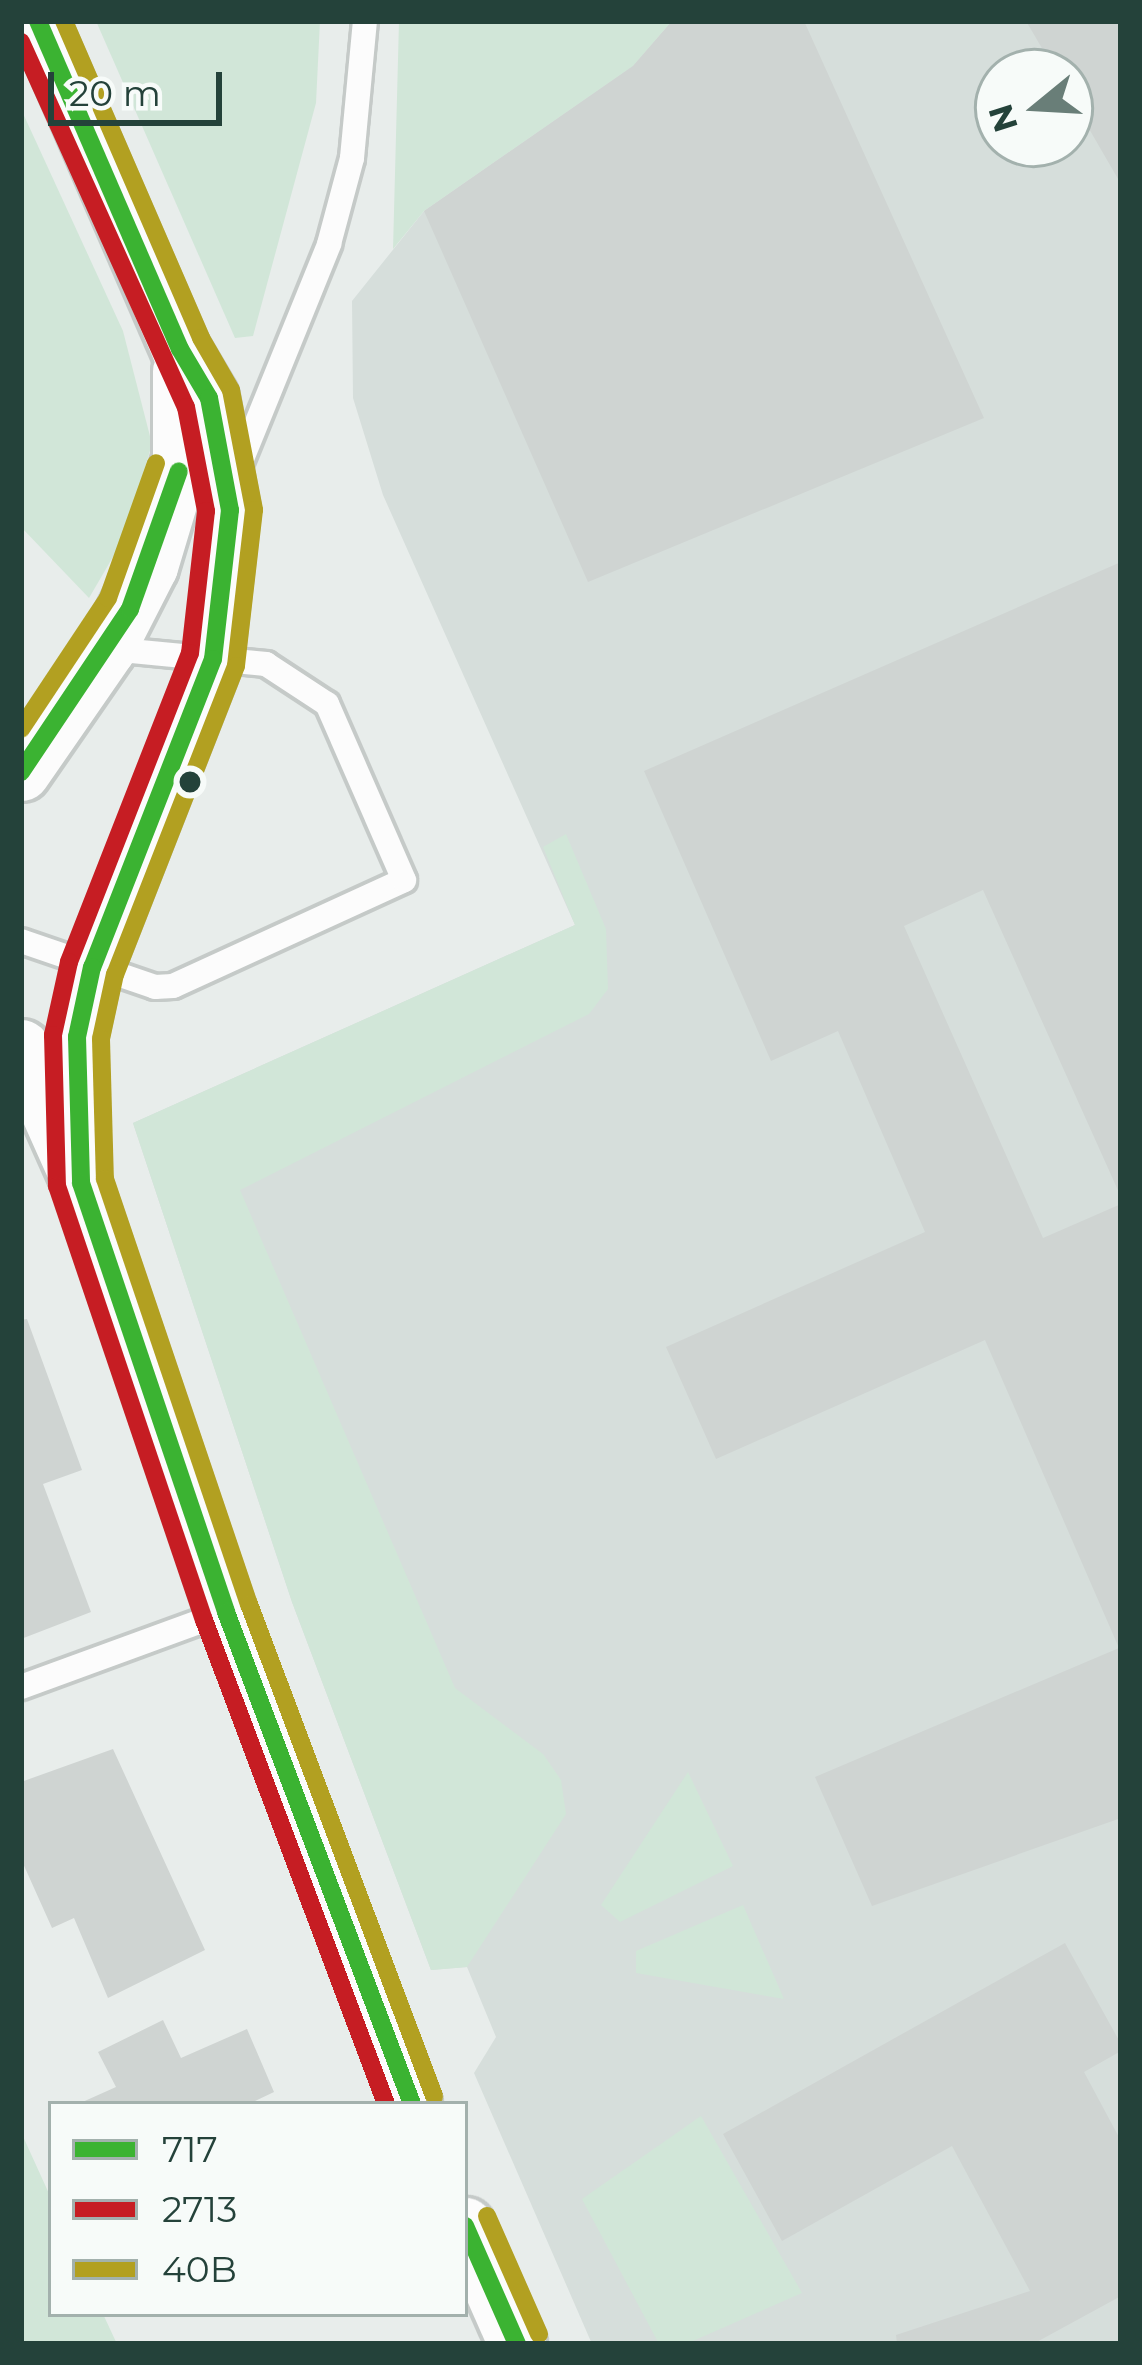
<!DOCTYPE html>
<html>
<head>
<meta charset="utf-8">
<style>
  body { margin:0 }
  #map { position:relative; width:1142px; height:2365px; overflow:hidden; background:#e8edeb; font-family:Montserrat,sans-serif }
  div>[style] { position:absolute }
  .built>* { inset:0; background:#d6dedb }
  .green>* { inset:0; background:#d1e6d8 }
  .building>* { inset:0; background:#cfd4d2 }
  .roads { filter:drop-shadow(3px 0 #c5cac8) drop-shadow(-3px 0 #c5cac8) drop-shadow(0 3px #c5cac8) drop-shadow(0 -3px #c5cac8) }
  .service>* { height:24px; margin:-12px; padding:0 12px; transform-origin:12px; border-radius:12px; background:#fcfcfc }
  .tertiary>* { height:57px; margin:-28.5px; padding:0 28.5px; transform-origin:28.5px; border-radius:28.5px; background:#fcfcfc }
  .bus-1>* { height:18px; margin:-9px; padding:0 9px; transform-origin:9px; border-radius:9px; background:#3bb332 }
  .bus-2>* { height:18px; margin:-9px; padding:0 9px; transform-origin:9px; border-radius:9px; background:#c61d23 }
  .bus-3>* { height:18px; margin:-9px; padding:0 9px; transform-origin:9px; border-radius:9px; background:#b2a021 }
  .dots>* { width:33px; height:33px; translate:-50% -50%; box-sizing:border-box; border:6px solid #f7fbf9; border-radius:50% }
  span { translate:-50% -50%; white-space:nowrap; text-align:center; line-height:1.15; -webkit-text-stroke:12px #f7fbf9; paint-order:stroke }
  .frame { position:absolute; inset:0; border:24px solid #24423a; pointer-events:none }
  .legend { position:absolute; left:48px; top:2101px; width:420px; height:216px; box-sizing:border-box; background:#f7fbf9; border:3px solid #a3b1ad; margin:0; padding:15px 21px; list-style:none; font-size:36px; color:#24423a }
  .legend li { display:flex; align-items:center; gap:24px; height:60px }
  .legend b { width:60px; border:3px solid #a3b1ad }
  .north { position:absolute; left:974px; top:48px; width:120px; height:120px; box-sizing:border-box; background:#f7fbf9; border:3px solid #a3b1ad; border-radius:50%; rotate:252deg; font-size:33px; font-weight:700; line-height:48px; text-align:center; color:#24423a }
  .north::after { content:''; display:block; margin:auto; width:42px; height:54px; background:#697e78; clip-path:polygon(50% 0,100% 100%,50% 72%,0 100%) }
  .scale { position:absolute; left:48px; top:72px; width:174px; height:54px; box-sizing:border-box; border:6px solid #24423a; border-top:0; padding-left:15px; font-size:36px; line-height:42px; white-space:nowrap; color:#24423a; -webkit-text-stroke:9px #f7fbf9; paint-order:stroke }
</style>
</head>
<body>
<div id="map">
  <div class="built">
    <div style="clip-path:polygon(evenodd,672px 21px,1121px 21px,1121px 2344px,592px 2344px,474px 2073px,496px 2037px,467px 1967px,431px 1970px,292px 1602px,133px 1123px,575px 925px,383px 495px,353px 398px,352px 301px,424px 211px,632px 66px,672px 21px,998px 72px,1070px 72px,1070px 144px,998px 144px,998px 72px)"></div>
  </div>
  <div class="green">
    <div style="clip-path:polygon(96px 21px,320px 21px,316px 103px,253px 336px,235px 338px)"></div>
    <div style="clip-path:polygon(399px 21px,672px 21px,633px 66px,424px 211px,393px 249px)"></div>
    <div style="clip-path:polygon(21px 109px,123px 331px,152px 444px,124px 538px,89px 598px,21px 527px)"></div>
    <div style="clip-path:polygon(566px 834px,606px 929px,608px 989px,589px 1014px,240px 1190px,455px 1688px,543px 1754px,561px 1780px,566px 1814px,467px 1967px,431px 1970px,292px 1602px,133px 1123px,575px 925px,543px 847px)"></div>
    <div style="clip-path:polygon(688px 1772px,733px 1866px,620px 1922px,601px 1905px)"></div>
    <div style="clip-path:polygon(743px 1905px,784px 1999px,636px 1973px,636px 1951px)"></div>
    <div style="clip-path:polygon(701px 2116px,802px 2293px,686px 2344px,659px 2344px,582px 2199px)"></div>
    <div style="clip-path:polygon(21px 2132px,51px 2198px,51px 2314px,103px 2314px,117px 2344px,21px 2344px)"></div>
  </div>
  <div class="building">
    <div style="clip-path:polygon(672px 21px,804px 21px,984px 418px,588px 582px,424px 211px,633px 66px)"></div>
    <div style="clip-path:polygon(1026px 21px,1121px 21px,1121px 184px,1070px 96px,1070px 72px,1056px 72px)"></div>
    <div style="clip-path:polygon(1121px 562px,1121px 1197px,983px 890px,904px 926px,1043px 1238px,1121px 1204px,1121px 1818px,872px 1906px,815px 1777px,1119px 1648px,985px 1340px,716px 1459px,666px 1347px,925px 1232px,838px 1031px,771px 1061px,644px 771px)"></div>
    <div style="clip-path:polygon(27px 1319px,82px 1470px,43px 1484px,91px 1612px,21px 1639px,21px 1320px)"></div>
    <div style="clip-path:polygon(113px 1749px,205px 1950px,108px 1998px,74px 1918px,52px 1928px,21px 1859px,21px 1782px)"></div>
    <div style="clip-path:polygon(1065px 1943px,1121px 2044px,1121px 2051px,1084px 2072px,1121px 2141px,1121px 2296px,1033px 2344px,897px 2344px,896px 2335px,1030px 2291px,952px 2146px,782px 2241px,723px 2134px)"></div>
    <div style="clip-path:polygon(163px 2020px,181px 2058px,247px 2029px,274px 2092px,249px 2104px,78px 2104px,116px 2087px,98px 2052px)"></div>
  </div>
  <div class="roads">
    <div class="service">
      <div style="left:233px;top:481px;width:256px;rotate:-67.9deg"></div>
      <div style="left:329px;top:244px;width:89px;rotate:-75deg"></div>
      <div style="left:352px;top:158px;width:138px;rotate:-84.6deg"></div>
      <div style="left:21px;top:941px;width:142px;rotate:18.9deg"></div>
      <div style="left:155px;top:987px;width:18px;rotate:-3deg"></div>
      <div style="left:173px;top:986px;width:254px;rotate:-24.6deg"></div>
      <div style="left:404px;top:880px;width:192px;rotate:-113.6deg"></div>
      <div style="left:327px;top:704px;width:73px;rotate:-146.7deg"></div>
      <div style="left:266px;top:664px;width:158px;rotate:-174.5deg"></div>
      <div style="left:21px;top:1687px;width:218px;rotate:-20.1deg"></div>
    </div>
    <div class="tertiary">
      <div style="left:38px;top:21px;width:357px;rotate:66.6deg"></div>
      <div style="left:180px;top:349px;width:57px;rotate:59.4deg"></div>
      <div style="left:209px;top:398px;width:114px;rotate:79.4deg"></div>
      <div style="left:230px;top:510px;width:150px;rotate:96.5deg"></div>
      <div style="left:213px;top:659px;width:331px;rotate:111.4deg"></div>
      <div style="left:92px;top:967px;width:72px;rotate:102.1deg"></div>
      <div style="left:77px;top:1037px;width:146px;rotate:88.4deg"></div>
      <div style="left:21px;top:772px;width:151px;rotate:-55.3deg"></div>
      <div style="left:107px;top:648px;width:92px;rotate:-62.9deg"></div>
      <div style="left:149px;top:566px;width:112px;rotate:-73.3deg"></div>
      <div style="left:181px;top:459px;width:88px;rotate:-90deg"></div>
      <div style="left:21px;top:1048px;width:148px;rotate:66deg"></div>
      <div style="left:81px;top:1183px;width:453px;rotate:71.3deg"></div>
      <div style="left:226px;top:1612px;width:526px;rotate:69.29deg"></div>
      <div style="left:465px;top:2226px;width:129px;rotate:66.2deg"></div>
    </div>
  </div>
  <div class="bus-1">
    <div style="left:38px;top:21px;width:357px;rotate:66.6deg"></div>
    <div style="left:180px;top:349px;width:57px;rotate:59.4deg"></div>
    <div style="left:209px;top:398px;width:114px;rotate:79.4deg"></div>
    <div style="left:230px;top:510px;width:150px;rotate:96.5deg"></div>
    <div style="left:213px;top:659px;width:331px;rotate:111.4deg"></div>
    <div style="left:92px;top:967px;width:72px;rotate:102.1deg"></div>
    <div style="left:77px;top:1037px;width:146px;rotate:88.4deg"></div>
    <div style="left:81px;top:1183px;width:453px;rotate:71.3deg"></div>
    <div style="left:226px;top:1612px;width:526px;rotate:69.29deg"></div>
    <div style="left:21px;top:772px;width:196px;rotate:-56.2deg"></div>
    <div style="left:130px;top:609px;width:146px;rotate:-70.5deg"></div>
    <div style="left:465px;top:2226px;width:129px;rotate:66.2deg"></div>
  </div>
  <div class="bus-2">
    <div style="left:21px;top:42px;width:401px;rotate:65.7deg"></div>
    <div style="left:186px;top:407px;width:106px;rotate:79.1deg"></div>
    <div style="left:206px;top:511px;width:143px;rotate:96.4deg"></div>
    <div style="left:190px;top:653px;width:332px;rotate:111.4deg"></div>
    <div style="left:69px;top:962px;width:75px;rotate:102.4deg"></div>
    <div style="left:53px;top:1035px;width:151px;rotate:88.5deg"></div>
    <div style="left:57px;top:1186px;width:458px;rotate:71.3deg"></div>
    <div style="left:204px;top:1620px;width:517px;rotate:69.39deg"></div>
  </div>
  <div class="bus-3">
    <div style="left:64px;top:21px;width:345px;rotate:66.6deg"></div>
    <div style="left:201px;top:338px;width:60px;rotate:60deg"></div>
    <div style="left:231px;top:390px;width:122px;rotate:79.1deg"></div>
    <div style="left:254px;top:510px;width:157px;rotate:96.6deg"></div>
    <div style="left:236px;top:666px;width:331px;rotate:111.4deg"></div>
    <div style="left:115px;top:974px;width:66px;rotate:102.2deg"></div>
    <div style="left:101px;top:1039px;width:140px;rotate:88.4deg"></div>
    <div style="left:105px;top:1179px;width:449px;rotate:71.3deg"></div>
    <div style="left:249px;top:1604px;width:526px;rotate:69.39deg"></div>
    <div style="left:21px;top:729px;width:157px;rotate:-56.4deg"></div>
    <div style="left:108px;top:598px;width:143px;rotate:-70.4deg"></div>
    <div style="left:487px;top:2216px;width:129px;rotate:66.2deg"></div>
  </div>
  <div class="dots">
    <div style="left:190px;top:782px;background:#24423a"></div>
  </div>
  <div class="frame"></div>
  <ul class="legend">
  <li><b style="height:15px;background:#3bb332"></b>717</li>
  <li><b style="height:15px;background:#c61d23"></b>2713</li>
  <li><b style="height:15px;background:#b2a021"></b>40B</li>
  </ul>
  <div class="north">N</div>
  <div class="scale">20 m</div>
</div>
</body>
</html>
